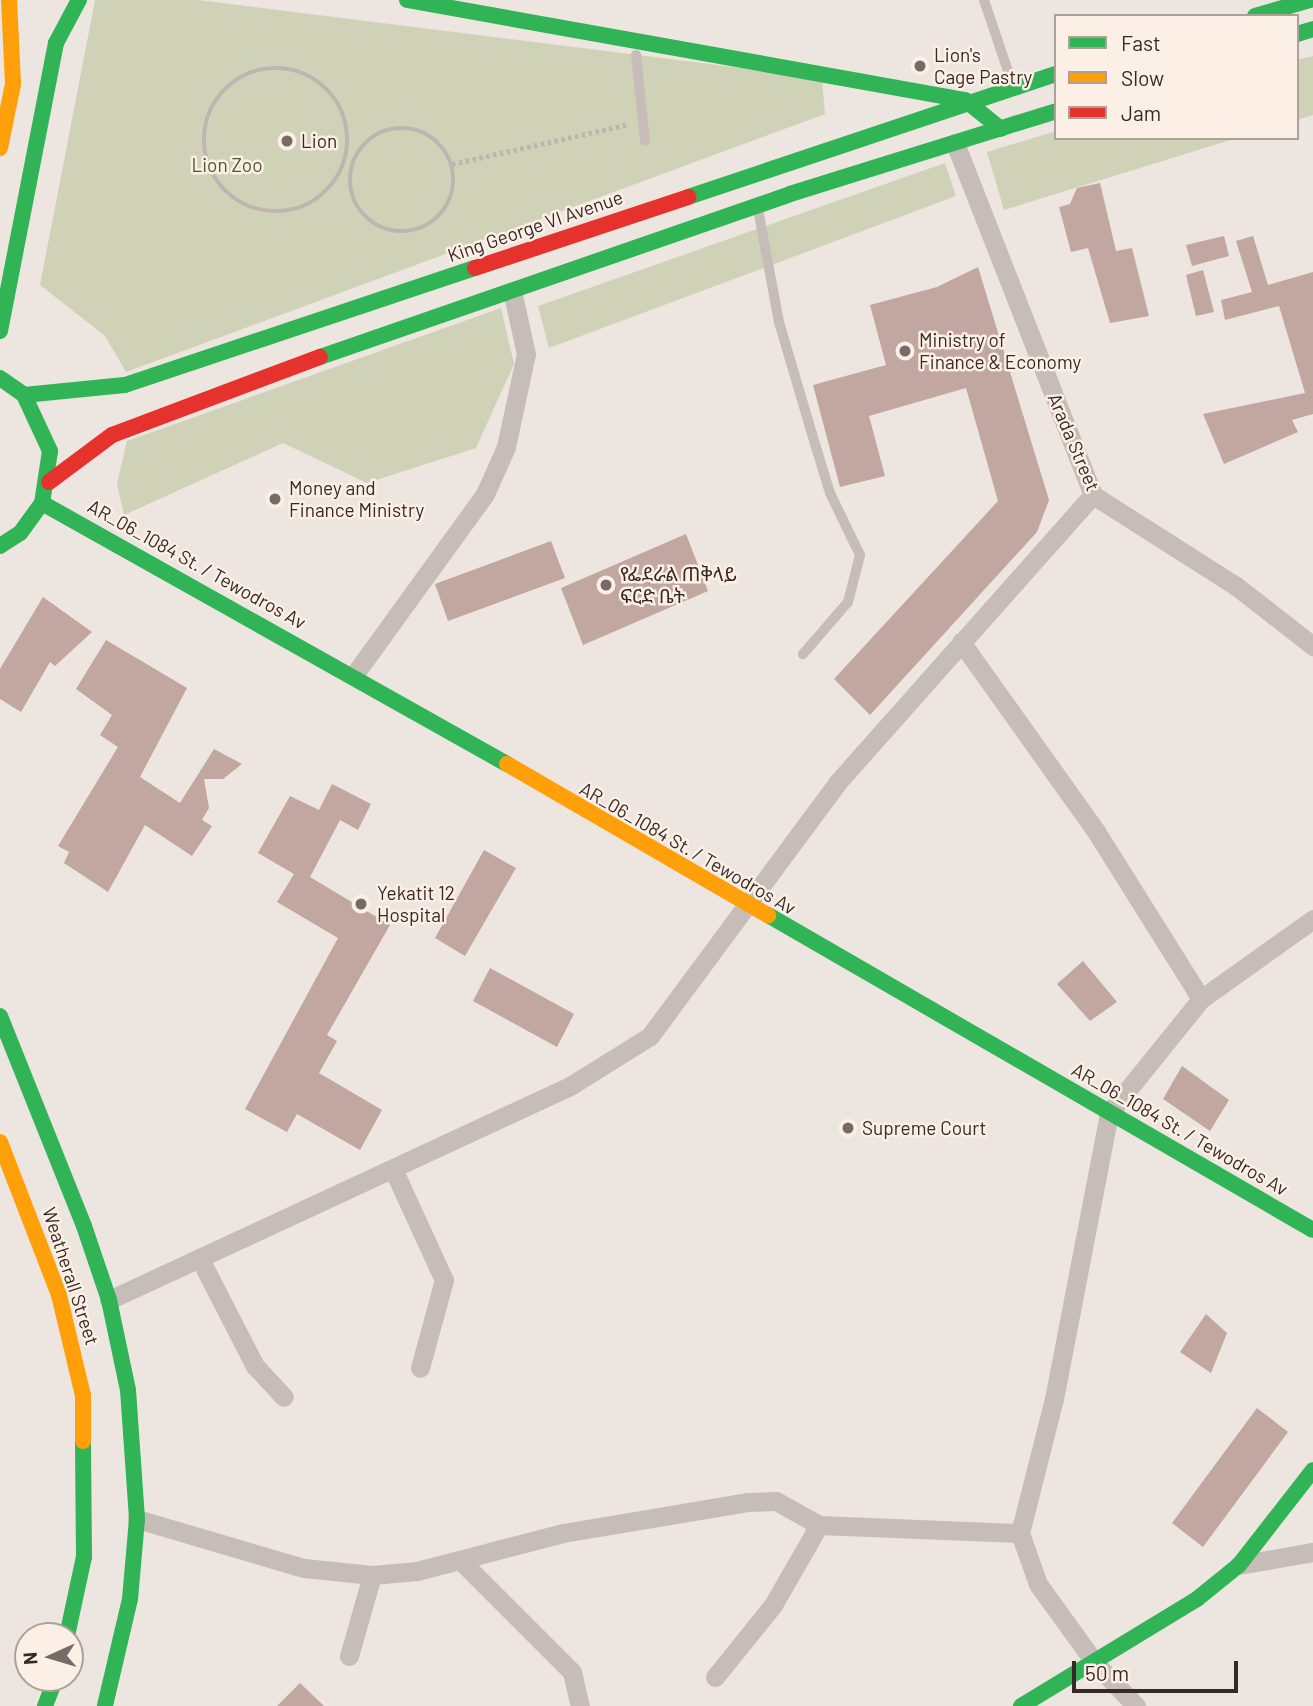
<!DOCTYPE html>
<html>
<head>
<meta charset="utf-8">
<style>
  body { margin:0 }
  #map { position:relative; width:1313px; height:1706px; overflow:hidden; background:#ede5df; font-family:Barlow,"Noto Sans Ethiopic",sans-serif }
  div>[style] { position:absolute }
  .green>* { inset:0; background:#d0d2b8 }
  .building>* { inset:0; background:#c2a6a0 }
  .path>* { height:4.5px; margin-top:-2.25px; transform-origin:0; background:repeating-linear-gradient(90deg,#bfb5b0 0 3.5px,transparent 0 7px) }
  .path>.ring { margin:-2.25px; padding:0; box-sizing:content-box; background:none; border:4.5px solid #bfb5b0; border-radius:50% }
  .lane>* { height:10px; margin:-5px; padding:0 5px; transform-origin:5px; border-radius:5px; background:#c6bdb8 }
  .street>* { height:19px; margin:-9.5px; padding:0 9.5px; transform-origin:9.5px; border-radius:9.5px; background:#c6bdb8 }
  .fast>* { height:16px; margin:-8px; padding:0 8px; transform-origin:8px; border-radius:8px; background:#30b455 }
  .slow>* { height:16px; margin:-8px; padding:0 8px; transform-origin:8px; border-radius:8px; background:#ff9f0a }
  .jam>* { height:16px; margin:-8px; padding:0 8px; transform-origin:8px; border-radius:8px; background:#e5322d }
  .dots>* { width:19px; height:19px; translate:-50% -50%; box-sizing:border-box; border:4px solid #fbefe6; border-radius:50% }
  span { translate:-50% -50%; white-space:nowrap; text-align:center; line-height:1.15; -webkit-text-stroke:5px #fbefe6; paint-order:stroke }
  .poi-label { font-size:19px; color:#372a26 }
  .left { translate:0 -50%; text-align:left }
  .park-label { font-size:19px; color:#4b5728 }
  .street-label { font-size:19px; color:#372a26 }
  .legend { position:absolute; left:1054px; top:14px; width:245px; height:126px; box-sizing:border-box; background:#fbefe6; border:2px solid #ada099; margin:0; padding:9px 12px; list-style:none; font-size:21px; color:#372a26 }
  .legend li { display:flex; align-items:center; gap:14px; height:35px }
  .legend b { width:35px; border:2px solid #ada099 }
  .north { position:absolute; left:14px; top:1622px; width:70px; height:70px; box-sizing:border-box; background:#fbefe6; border:2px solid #ada099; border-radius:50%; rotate:266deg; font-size:19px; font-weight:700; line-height:28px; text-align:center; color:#372a26 }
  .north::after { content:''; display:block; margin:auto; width:24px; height:32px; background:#776b67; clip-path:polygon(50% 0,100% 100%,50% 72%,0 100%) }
  .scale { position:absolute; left:1072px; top:1661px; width:166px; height:32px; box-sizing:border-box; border:4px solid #372a26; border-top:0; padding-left:9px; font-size:21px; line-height:24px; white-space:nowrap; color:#372a26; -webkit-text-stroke:5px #fbefe6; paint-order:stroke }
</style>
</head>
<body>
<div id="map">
  <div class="green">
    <div style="clip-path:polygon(95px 0,199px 0,822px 78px,825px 114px,126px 372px,105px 336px,40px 285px)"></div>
    <div style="clip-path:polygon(1313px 56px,1313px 115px,1297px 120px,1297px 60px)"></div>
    <div style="clip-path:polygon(1056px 131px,1056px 138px,1237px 138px,1004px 210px,987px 152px)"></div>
    <div style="clip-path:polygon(945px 163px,956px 196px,549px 348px,538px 306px)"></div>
    <div style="clip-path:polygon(501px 308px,514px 364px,476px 448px,367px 483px,283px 443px,124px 515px,117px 484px,127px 441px)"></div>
  </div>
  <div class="building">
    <div style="clip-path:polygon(1100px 183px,1116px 251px,1132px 248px,1149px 316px,1110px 323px,1088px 248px,1071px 252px,1059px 207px,1070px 204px,1077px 188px)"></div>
    <div style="clip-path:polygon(1224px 236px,1229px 256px,1192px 266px,1186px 245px)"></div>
    <div style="clip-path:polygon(1253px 236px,1268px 285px,1313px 272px,1313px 414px,1292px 420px,1298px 432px,1224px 464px,1203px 414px,1305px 393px,1279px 306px,1225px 320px,1221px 300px,1252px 292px,1236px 241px)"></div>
    <div style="clip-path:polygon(978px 267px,1049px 500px,1037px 532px,870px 715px,834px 679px,998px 501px,966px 388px,869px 416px,885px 476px,840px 487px,813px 385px,886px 365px,870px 305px,937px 287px)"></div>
    <div style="clip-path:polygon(1203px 270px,1214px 312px,1196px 316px,1186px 275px)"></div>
    <div style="clip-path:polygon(686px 534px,708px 591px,583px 645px,561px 588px)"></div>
    <div style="clip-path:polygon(551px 541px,565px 578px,448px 621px,435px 584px)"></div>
    <div style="clip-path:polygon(43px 597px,92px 632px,55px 666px,50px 662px,21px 712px,0 699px,0 669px)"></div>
    <div style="clip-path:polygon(106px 640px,187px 688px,140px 777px,180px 803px,214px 749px,242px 764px,223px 779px,204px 779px,209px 808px,202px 820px,212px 826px,192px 856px,145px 825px,108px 892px,64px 863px,69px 852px,58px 846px,118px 747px,100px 735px,112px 715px,76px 689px)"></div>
    <div style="clip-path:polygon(332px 784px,371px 804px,358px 830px,340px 820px,310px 877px,390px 925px,327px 1035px,337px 1041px,319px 1073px,382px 1110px,360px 1150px,297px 1114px,287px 1132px,245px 1109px,338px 938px,277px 902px,294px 874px,258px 853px,290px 796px,319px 810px)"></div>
    <div style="clip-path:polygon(484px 850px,516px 868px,465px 956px,435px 938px)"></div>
    <div style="clip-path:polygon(1083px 961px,1117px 1002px,1090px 1021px,1057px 984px)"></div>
    <div style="clip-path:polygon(490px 968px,574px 1014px,557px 1047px,473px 1001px)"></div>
    <div style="clip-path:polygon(1182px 1066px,1229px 1100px,1210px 1131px,1163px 1099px)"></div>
    <div style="clip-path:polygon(1206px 1314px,1227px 1333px,1211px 1373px,1180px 1352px)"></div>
    <div style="clip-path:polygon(1257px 1408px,1288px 1432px,1203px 1547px,1172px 1523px)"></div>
    <div style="clip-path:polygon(300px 1683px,324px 1706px,277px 1706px)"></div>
  </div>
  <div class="path">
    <div class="ring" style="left:204px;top:68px;width:139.5px;height:139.5px"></div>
    <div class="ring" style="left:350px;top:128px;width:99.5px;height:99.5px"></div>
    <div style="left:452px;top:164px;width:181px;rotate:-12.7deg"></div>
  </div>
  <div class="lane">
    <div style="left:984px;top:0;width:91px;rotate:71.4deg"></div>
    <div style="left:636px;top:55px;width:86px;rotate:84deg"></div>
    <div style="left:758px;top:209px;width:115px;rotate:79.5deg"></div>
    <div style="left:779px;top:322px;width:106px;rotate:73.6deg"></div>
    <div style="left:809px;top:424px;width:72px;rotate:73.1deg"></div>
    <div style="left:830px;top:493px;width:69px;rotate:64.2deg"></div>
    <div style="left:860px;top:555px;width:49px;rotate:104.3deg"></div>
    <div style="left:848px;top:602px;width:69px;rotate:130.9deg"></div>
  </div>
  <div class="street">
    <div style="left:955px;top:143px;width:378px;rotate:68.6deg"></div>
    <div style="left:1093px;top:495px;width:169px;rotate:32.5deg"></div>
    <div style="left:1236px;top:586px;width:98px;rotate:37.9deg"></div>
    <div style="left:961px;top:642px;width:234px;rotate:54.5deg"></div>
    <div style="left:1097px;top:833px;width:196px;rotate:57.9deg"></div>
    <div style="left:354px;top:675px;width:223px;rotate:-54.1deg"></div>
    <div style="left:485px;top:494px;width:51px;rotate:-65.9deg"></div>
    <div style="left:506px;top:447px;width:95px;rotate:-77.9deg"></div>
    <div style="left:526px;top:354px;width:60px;rotate:-102.4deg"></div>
    <div style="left:394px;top:1171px;width:120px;rotate:65.4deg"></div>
    <div style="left:444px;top:1280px;width:91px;rotate:105.3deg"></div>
    <div style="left:201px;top:1261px;width:118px;rotate:62.8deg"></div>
    <div style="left:255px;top:1366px;width:42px;rotate:46.9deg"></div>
    <div style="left:109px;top:1300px;width:508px;rotate:-24.9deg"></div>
    <div style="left:570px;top:1086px;width:94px;rotate:-32deg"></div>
    <div style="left:650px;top:1036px;width:315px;rotate:-53.5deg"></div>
    <div style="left:837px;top:783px;width:385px;rotate:-48.4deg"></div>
    <div style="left:137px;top:1519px;width:174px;rotate:16.4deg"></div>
    <div style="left:304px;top:1568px;width:68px;rotate:5.9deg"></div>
    <div style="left:372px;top:1575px;width:45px;rotate:-5.1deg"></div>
    <div style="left:417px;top:1571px;width:151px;rotate:-14.6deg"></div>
    <div style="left:563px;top:1533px;width:188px;rotate:-9.5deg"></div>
    <div style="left:748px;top:1502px;width:28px;rotate:-2deg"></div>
    <div style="left:776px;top:1501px;width:49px;rotate:29.2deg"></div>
    <div style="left:819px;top:1525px;width:201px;rotate:2.3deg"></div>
    <div style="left:461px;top:1561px;width:157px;rotate:45deg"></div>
    <div style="left:572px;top:1672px;width:35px;rotate:77deg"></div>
    <div style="left:1239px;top:1565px;width:75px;rotate:-10deg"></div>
    <div style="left:349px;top:1656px;width:84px;rotate:-74.1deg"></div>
    <div style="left:715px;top:1677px;width:92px;rotate:-51.1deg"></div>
    <div style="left:773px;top:1605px;width:92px;rotate:-60.1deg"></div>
    <div style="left:1136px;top:1706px;width:59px;rotate:-133.6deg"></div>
    <div style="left:1095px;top:1663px;width:97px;rotate:-125.8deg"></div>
    <div style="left:1038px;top:1584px;width:54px;rotate:-109.4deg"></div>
    <div style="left:1020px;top:1533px;width:138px;rotate:-75.8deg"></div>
    <div style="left:1054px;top:1399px;width:291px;rotate:-79.1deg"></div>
    <div style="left:1109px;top:1113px;width:146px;rotate:-51.1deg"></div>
    <div style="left:1201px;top:999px;width:138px;rotate:-35.5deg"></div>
  </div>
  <div class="fast">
    <div style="left:407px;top:0;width:567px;rotate:10.16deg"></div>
    <div style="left:965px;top:100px;width:46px;rotate:38.9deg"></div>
    <div style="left:1255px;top:16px;width:57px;rotate:-16.2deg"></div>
    <div style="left:1297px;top:34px;width:17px;rotate:-17deg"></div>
    <div style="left:688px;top:197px;width:388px;rotate:-18.5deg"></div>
    <div style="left:0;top:331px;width:293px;rotate:-79deg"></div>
    <div style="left:56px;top:43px;width:49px;rotate:-61.9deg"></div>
    <div style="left:320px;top:357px;width:497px;rotate:-19.1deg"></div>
    <div style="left:790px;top:194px;width:279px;rotate:-17.3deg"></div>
    <div style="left:0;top:378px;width:29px;rotate:35deg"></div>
    <div style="left:24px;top:395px;width:62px;rotate:65.1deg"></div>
    <div style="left:50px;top:451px;width:53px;rotate:98.7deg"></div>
    <div style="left:42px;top:503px;width:37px;rotate:126deg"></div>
    <div style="left:20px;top:533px;width:24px;rotate:147deg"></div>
    <div style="left:24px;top:395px;width:101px;rotate:-5.7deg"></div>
    <div style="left:125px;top:385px;width:369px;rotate:-18.5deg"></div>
    <div style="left:42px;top:503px;width:533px;rotate:29.31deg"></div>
    <div style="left:768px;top:915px;width:629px;rotate:30.03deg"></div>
    <div style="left:0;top:1016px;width:226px;rotate:68.2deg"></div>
    <div style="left:84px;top:1226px;width:78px;rotate:71.3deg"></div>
    <div style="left:109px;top:1300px;width:92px;rotate:78.1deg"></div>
    <div style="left:128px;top:1390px;width:129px;rotate:86deg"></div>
    <div style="left:137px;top:1519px;width:80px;rotate:95deg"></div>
    <div style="left:130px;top:1599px;width:110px;rotate:103.2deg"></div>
    <div style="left:67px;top:1636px;width:81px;rotate:-77.9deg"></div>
    <div style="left:84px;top:1557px;width:116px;rotate:-90.5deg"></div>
    <div style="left:45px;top:1706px;width:30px;rotate:-69deg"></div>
    <div style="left:1021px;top:1706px;width:206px;rotate:-31.3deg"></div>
    <div style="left:1197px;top:1599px;width:54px;rotate:-39deg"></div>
    <div style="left:1239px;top:1565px;width:120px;rotate:-52.1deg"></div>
  </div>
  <div class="slow">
    <div style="left:0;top:148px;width:65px;rotate:-78.5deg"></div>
    <div style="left:13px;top:84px;width:84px;rotate:-92.7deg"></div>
    <div style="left:507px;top:764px;width:302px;rotate:30.1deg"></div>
    <div style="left:0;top:1142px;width:164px;rotate:68.9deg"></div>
    <div style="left:59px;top:1295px;width:104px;rotate:76.6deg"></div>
    <div style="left:83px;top:1396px;width:45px;rotate:90deg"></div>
  </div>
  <div class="jam">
    <div style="left:475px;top:268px;width:225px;rotate:-18.4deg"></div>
    <div style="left:49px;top:482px;width:79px;rotate:-36.7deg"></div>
    <div style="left:112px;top:435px;width:222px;rotate:-20.6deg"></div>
  </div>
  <div class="dots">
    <div style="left:920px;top:66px;background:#776b67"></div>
    <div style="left:287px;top:141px;background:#776b67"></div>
    <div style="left:905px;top:351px;background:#776b67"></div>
    <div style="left:275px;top:499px;background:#776b67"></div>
    <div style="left:606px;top:585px;background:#776b67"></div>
    <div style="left:361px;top:904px;background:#776b67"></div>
    <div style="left:848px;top:1128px;background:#776b67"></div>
  </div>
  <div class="poi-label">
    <span class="left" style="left:934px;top:66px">Lion's<br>Cage Pastry</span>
    <span class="left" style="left:301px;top:141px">Lion</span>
    <span class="left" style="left:919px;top:351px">Ministry of<br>Finance &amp; Economy</span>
    <span class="left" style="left:289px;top:499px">Money and<br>Finance Ministry</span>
    <span class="left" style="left:620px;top:585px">የፌደራል ጠቅላይ<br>ፍርድ ቤት</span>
    <span class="left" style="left:377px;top:904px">Yekatit 12<br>Hospital</span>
    <span class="left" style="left:862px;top:1128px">Supreme Court</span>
  </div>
  <div class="park-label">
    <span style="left:227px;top:165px">Lion Zoo</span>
  </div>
  <div class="street-label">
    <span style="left:535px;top:226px;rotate:-19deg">King George VI Avenue</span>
    <span style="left:1074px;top:442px;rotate:67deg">Arada Street</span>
    <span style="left:197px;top:564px;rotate:29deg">AR_06_1084 St. / Tewodros Av</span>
    <span style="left:688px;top:848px;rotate:30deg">AR_06_1084 St. / Tewodros Av</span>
    <span style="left:1180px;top:1129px;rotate:30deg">AR_06_1084 St. / Tewodros Av</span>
    <span style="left:71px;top:1276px;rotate:72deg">Weatherall Street</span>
  </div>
  <ul class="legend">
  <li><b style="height:9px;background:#30b455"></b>Fast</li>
  <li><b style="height:9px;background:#ff9f0a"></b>Slow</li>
  <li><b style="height:9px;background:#e5322d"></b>Jam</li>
  </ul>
  <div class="north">N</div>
  <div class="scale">50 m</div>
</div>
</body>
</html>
